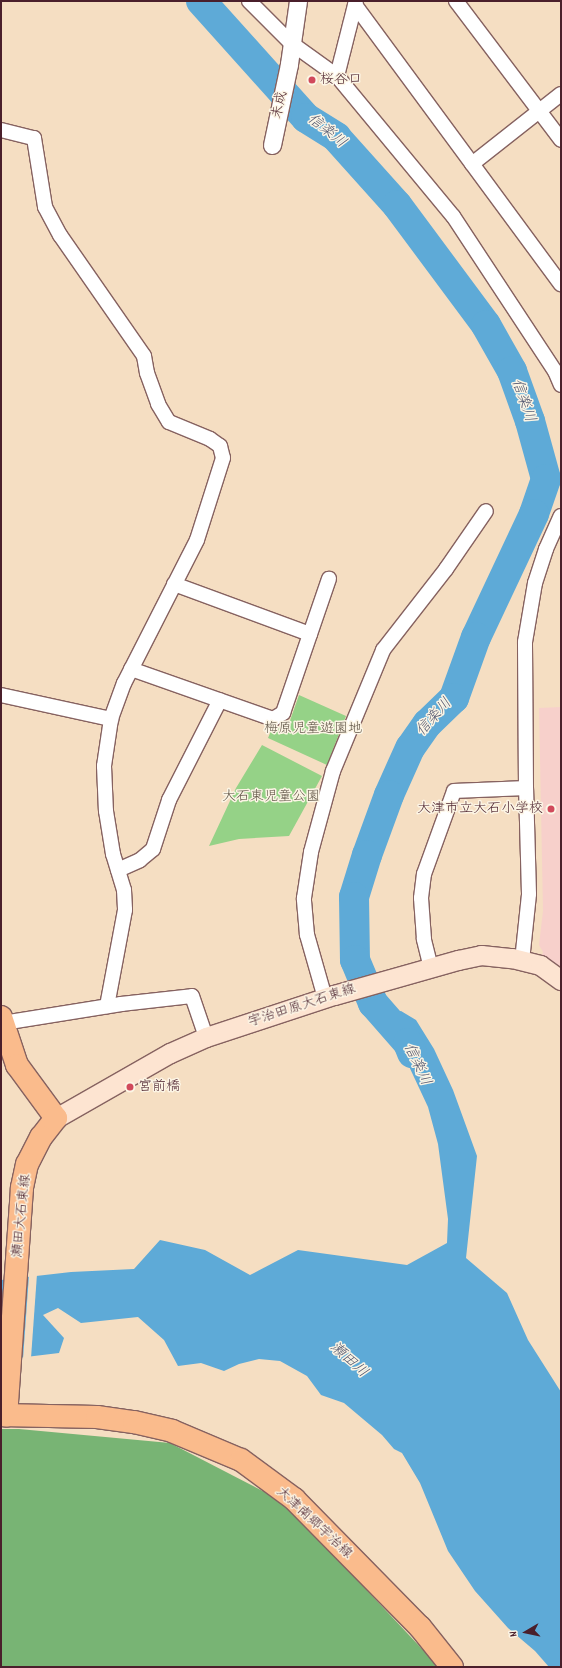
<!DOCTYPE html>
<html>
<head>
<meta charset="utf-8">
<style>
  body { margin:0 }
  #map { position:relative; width:562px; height:1668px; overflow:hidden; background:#f5dec2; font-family:Dekko,"Klee One",sans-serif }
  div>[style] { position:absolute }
  .built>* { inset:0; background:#f7d0cb }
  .green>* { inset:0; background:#95d287 }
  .forest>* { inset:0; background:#78b474 }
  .water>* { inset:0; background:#5eaad7 }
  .pier>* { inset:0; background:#f5dec2 }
  .river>* { height:30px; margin:-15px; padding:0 15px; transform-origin:15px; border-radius:15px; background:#5eaad7 }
  .roads { filter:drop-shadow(1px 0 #866260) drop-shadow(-1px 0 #866260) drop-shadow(0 1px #866260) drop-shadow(0 -1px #866260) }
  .minor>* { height:14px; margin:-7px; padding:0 7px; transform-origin:7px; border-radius:7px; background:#fff }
  .tertiary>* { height:17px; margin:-8.5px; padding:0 8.5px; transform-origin:8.5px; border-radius:8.5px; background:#fff }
  .secondary>* { height:19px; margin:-9.5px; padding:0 9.5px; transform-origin:9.5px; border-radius:9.5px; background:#fde4d1 }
  .primary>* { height:22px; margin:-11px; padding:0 11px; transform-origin:11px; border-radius:11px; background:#fabb8c }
  .dots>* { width:11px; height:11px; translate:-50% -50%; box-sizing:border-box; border:2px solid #fcf5e5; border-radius:50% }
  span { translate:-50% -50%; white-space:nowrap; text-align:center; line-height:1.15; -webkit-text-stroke:3px #fcf5e5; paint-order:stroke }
  .poi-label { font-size:14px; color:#4a1f2b }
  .left { translate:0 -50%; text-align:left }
  .right { translate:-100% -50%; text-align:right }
  .street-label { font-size:14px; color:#4a1f2b }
  .park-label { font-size:14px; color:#605547 }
  .water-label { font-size:15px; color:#525770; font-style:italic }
  .frame { position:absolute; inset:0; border:2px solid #4a1f2b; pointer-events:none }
  .north { position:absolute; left:506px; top:1612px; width:40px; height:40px; -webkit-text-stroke:3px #fcf5e5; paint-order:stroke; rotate:261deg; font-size:11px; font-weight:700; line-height:16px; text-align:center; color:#4a1f2b }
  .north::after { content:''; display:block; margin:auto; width:14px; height:18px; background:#4a1f2b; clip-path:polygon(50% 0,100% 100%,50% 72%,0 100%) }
</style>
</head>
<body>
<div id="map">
  <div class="built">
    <div style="clip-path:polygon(561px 707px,561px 970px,541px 958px,543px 952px,539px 945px,543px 911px,539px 708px)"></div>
  </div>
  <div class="green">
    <div style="clip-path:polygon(299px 695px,346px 716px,327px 765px,268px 738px,273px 726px,287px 729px)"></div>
    <div style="clip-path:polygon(262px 745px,322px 776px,289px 836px,239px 839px,209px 846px,236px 788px)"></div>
  </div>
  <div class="forest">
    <div style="clip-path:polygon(1px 1429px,19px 1429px,170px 1443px,284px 1502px,439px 1667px,1px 1667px)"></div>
  </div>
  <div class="water">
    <div style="clip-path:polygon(401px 1011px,416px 1020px,434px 1049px,453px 1090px,477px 1156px,466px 1258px,507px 1293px,528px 1340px,561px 1392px,561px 1667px,549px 1667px,535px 1651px,508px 1628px,475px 1591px,448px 1551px,420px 1483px,402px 1453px,394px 1449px,382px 1435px,344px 1403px,321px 1395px,307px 1376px,280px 1361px,259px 1359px,239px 1364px,224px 1371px,201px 1363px,178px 1366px,164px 1340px,138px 1317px,81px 1323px,58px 1308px,43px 1315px,64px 1338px,59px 1353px,1px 1360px,1px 1280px,71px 1272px,134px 1269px,160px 1240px,205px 1250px,250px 1275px,298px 1250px,407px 1265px,447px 1243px,448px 1219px,438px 1144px,428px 1107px,385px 1015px)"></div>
  </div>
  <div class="pier">
    <div style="clip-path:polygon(37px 1274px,31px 1358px,23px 1359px,29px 1275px)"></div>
  </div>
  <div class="river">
    <div style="left:201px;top:1px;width:157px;rotate:48.1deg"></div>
    <div style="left:306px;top:118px;width:36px;rotate:32deg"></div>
    <div style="left:336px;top:137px;width:91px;rotate:48.1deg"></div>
    <div style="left:397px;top:205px;width:149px;rotate:53.4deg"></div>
    <div style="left:486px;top:325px;width:53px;rotate:60.5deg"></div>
    <div style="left:512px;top:371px;width:53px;rotate:70.2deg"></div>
    <div style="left:530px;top:421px;width:60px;rotate:74.6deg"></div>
    <div style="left:546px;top:479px;width:37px;rotate:109deg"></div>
    <div style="left:534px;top:514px;width:136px;rotate:115.2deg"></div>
    <div style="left:476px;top:637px;width:65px;rotate:109.8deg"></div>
    <div style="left:454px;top:698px;width:37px;rotate:136deg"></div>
    <div style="left:427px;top:724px;width:29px;rotate:125deg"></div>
    <div style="left:410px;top:748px;width:51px;rotate:114.1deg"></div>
    <div style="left:389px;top:795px;width:64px;rotate:110.1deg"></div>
    <div style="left:367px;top:855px;width:44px;rotate:107.2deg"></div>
    <div style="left:354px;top:897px;width:63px;rotate:89.1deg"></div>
    <div style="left:355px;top:960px;width:47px;rotate:67.3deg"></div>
    <div style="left:373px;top:1003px;width:53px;rotate:48.8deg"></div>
    <div style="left:408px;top:1043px;width:11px;rotate:68deg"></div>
  </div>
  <div class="roads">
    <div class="minor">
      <div style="left:249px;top:1px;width:59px;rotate:45deg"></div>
      <div style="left:291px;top:43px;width:57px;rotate:35.7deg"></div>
      <div style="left:337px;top:76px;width:182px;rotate:50.4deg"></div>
      <div style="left:453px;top:216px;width:186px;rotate:56.7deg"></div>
      <div style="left:555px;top:371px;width:15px;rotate:67deg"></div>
      <div style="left:456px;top:1px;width:174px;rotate:52.9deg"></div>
      <div style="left:355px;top:5px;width:347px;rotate:53.6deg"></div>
      <div style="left:337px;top:76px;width:77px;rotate:-75.8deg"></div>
      <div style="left:1px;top:130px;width:34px;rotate:14deg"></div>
      <div style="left:34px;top:138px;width:70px;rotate:80.9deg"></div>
      <div style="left:45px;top:207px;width:32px;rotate:62deg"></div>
      <div style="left:60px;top:235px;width:147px;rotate:55.2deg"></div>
      <div style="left:144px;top:356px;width:17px;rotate:80deg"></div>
      <div style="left:147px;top:373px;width:33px;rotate:70deg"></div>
      <div style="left:158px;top:404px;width:21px;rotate:59deg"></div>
      <div style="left:169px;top:422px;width:44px;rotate:22.5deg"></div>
      <div style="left:210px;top:439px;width:12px;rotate:35deg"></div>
      <div style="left:220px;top:446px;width:12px;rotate:76deg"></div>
      <div style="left:223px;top:458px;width:86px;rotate:107.6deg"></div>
      <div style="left:197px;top:540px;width:161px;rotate:117deg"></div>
      <div style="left:124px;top:683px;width:38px;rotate:110deg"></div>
      <div style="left:111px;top:719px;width:48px;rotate:98.5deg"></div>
      <div style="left:104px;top:766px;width:45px;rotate:87.5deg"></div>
      <div style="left:106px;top:811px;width:44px;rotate:80.8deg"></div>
      <div style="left:113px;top:854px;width:38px;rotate:73deg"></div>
      <div style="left:124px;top:890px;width:20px;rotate:87deg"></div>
      <div style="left:125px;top:910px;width:98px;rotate:100.6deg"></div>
      <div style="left:472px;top:164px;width:113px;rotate:-38.2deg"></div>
      <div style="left:174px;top:584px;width:145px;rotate:20.2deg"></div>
      <div style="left:131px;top:669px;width:151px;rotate:19.4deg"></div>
      <div style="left:273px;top:719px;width:12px;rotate:-31deg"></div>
      <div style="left:283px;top:713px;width:142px;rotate:-71.1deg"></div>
      <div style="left:1px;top:695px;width:113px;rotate:12.3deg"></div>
      <div style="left:118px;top:870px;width:24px;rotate:-24deg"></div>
      <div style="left:140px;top:860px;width:17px;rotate:-40deg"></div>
      <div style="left:153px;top:849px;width:52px;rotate:-71.9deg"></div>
      <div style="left:169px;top:800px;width:112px;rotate:-63deg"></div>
      <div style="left:522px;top:961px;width:67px;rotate:-84deg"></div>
      <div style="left:529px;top:894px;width:106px;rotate:-91.6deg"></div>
      <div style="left:526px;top:788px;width:146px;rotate:-90.4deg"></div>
      <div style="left:525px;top:642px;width:60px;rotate:-80.4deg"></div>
      <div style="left:535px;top:583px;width:36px;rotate:-72deg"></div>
      <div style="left:546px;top:549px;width:36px;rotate:-66deg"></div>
      <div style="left:431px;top:968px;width:30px;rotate:-104deg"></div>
      <div style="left:424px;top:939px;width:41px;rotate:-94.2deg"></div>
      <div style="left:421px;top:898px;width:24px;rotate:-83deg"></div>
      <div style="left:424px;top:874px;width:88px;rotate:-70.1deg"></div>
      <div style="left:454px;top:791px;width:72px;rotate:-2.4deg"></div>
      <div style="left:325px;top:998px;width:66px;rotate:-105.9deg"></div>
      <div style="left:307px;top:935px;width:37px;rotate:-95deg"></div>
      <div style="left:304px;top:898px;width:47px;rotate:-81.3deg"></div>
      <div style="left:311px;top:852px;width:84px;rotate:-74.8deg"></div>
      <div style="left:333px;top:771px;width:131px;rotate:-67.5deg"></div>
      <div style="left:383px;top:650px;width:103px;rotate:-52.1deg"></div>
      <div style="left:446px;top:569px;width:70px;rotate:-55.4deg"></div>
      <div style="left:3px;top:1023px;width:120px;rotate:-9.1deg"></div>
      <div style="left:121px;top:1004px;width:71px;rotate:-6.4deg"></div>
      <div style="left:192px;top:996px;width:43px;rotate:71.1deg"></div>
    </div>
    <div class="tertiary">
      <div style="left:272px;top:145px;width:83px;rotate:-78.1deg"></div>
      <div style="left:289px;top:64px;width:64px;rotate:-81.9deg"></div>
    </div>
    <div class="secondary">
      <div style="left:56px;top:1118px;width:131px;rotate:-29.7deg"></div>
      <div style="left:170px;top:1053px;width:39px;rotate:-24deg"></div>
      <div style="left:206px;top:1037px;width:135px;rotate:-18.2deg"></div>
      <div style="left:334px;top:995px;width:129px;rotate:-15.8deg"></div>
      <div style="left:458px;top:960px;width:24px;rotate:-12deg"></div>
      <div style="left:481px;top:955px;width:31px;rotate:6deg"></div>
      <div style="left:512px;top:958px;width:29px;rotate:14deg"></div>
      <div style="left:540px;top:965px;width:26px;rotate:36deg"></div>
    </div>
    <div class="primary">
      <div style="left:1px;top:1017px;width:51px;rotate:71.6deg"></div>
      <div style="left:17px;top:1065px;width:66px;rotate:53.7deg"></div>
      <div style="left:56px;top:1118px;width:24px;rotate:128deg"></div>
      <div style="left:41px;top:1137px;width:30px;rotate:117deg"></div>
      <div style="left:27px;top:1164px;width:25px;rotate:102deg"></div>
      <div style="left:22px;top:1188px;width:228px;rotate:94deg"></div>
      <div style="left:1px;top:1415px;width:96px;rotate:1.2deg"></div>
      <div style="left:97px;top:1417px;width:37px;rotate:8deg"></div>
      <div style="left:134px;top:1422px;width:39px;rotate:13deg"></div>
      <div style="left:172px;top:1431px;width:75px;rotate:22.8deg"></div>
      <div style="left:241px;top:1460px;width:66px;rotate:36.3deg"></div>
      <div style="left:294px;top:1499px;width:180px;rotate:45.5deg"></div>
      <div style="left:420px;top:1627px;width:51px;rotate:51.3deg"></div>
    </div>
  </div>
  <div class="dots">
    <div style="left:312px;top:80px;background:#d1495b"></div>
    <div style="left:551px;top:809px;background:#d1495b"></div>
    <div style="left:130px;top:1087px;background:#d1495b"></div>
  </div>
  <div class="poi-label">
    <span class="left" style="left:320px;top:80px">桜谷口</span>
    <span class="right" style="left:543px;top:809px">大津市立大石小学校</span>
    <span class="left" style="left:138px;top:1087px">宮前橋</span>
  </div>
  <div class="street-label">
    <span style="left:280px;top:105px;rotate:-78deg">未成</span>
    <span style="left:302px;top:1006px;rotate:-18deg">宇治田原大石東線</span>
    <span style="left:22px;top:1216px;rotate:-84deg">瀬田大石東線</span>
    <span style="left:314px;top:1523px;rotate:43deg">大津南郷宇治線</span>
  </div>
  <div class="park-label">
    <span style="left:313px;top:729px">梅原児童遊園地</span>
    <span style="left:271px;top:797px">大石東児童公園</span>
  </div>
  <div class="water-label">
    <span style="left:326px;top:132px;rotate:39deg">信楽川</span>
    <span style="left:522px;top:401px;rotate:71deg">信楽川</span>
    <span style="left:435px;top:718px;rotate:-48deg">信楽川</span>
    <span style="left:416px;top:1065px;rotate:65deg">信楽川</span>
    <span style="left:348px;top:1361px;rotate:42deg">瀬田川</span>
  </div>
  <div class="frame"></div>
  <div class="north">N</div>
</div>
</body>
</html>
